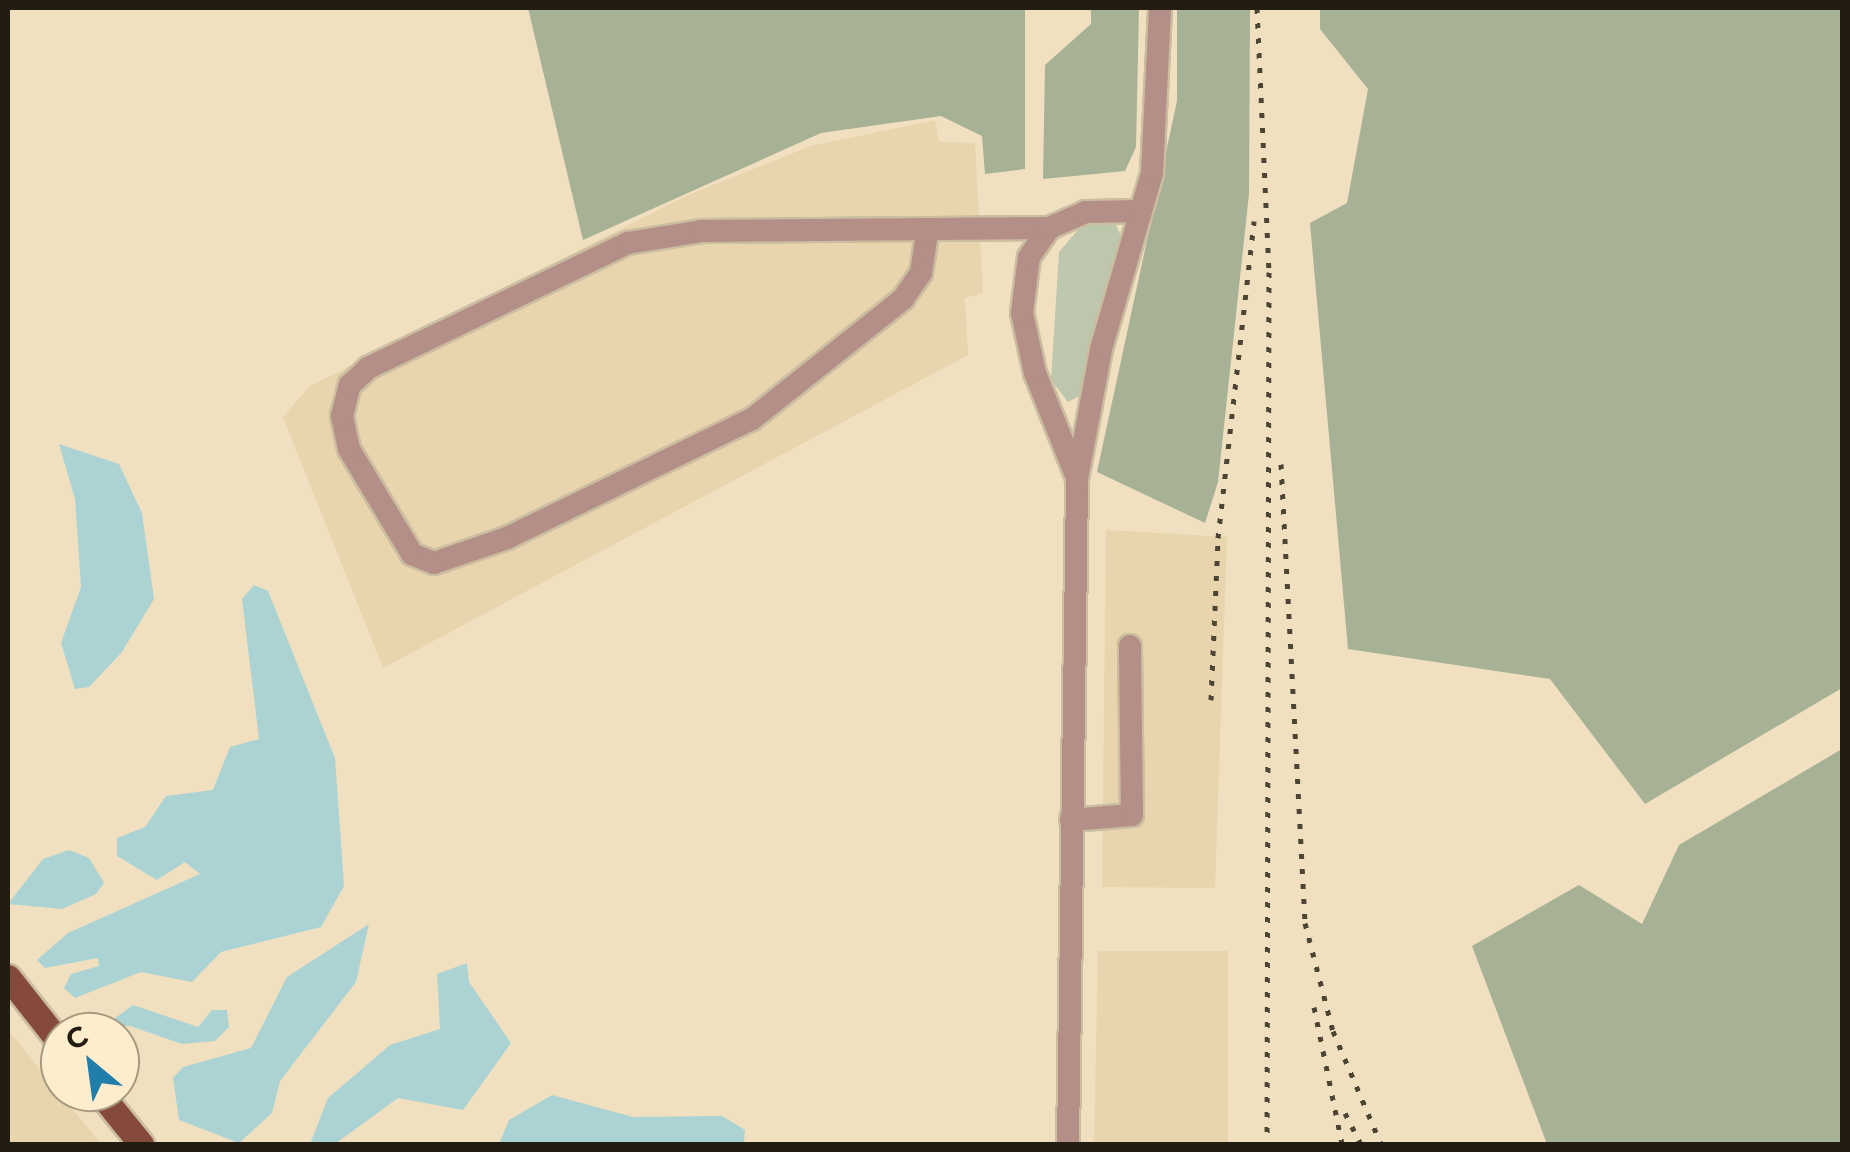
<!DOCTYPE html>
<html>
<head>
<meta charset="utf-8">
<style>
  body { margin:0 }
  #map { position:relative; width:1850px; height:1152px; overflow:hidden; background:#f0e0bf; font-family:Montserrat,sans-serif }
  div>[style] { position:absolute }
  .built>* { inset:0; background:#e8d4ad }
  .green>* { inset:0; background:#bdc7ad }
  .forest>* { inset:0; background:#a6b195 }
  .water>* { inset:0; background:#acd3d4 }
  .roads { filter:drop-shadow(2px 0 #cbbda0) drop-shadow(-2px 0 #cbbda0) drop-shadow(0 2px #cbbda0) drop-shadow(0 -2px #cbbda0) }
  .minor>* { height:22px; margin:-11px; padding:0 11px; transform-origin:11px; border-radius:11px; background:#b38f87 }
  .major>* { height:25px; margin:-12.5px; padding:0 12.5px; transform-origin:12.5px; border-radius:12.5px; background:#864a3c }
  .rail>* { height:5px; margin-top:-2.5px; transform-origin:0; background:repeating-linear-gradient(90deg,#4d4534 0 5px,transparent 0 15px) }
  span { translate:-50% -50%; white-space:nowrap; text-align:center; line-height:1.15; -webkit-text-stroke:8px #feedcc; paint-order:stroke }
  .frame { position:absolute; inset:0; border:10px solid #231d11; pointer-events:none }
  .north { position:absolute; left:40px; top:1012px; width:100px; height:100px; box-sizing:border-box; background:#feedcc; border:2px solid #a69a81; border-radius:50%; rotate:331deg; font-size:28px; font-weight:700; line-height:40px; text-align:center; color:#231d11 }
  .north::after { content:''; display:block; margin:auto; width:35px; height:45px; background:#217eab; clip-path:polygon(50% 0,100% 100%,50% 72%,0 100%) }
</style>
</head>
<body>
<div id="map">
  <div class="built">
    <div style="clip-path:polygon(935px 120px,939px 142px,975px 143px,983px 293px,965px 298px,968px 355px,383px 668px,283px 417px,310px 386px,688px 195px,811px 146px)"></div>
    <div style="clip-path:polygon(1106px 530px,1227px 537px,1215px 888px,1102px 887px)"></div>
    <div style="clip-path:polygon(1098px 951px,1228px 951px,1228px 1144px,1094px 1144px)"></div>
    <div style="clip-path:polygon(8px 1030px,101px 1144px,8px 1144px)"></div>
  </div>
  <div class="green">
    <div style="clip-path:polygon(1082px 225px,1116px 225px,1122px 238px,1079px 396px,1068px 402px,1051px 380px,1059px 252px)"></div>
  </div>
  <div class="forest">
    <div style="clip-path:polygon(528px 8px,1025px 8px,1025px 169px,985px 174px,982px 136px,941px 116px,821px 133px,583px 240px)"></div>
    <div style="clip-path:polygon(1091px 8px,1139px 8px,1136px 147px,1125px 171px,1043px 179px,1045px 65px,1091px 24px)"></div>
    <div style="clip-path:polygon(1177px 8px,1250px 8px,1249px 194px,1218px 482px,1205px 523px,1097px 472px,1177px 101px)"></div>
    <div style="clip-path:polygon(1320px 8px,1842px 8px,1842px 688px,1645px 804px,1550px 679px,1348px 649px,1310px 223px,1347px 203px,1368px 89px,1320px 29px)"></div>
    <div style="clip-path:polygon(1842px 749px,1842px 1144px,1547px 1144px,1472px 946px,1579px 885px,1642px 924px,1679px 845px)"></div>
  </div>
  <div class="water">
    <div style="clip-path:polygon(59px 444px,119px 464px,142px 513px,154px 599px,122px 652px,89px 687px,75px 689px,61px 643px,81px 587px,75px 499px)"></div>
    <div style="clip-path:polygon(254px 585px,268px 591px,335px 758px,344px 886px,321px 927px,221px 952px,192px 982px,141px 972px,75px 998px,64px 988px,71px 974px,99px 966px,98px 958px,45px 968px,37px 960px,68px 933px,200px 874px,185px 862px,157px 880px,117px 856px,117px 838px,145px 827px,166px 796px,213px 790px,230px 747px,259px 739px,242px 599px)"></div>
    <div style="clip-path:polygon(69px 850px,89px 858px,104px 883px,96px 894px,62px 909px,8px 904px,43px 859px)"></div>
    <div style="clip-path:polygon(369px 924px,356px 982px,280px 1081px,272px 1113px,239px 1143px,179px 1120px,173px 1078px,183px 1067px,251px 1048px,287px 977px)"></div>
    <div style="clip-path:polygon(467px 963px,469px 982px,511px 1043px,463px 1110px,398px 1098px,335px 1144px,310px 1144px,328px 1098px,390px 1045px,440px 1029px,437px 974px)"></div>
    <div style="clip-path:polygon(133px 1005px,198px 1027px,212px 1010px,227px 1010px,229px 1027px,215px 1041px,182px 1044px,130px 1026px,93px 1027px,96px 1016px,114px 1019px)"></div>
    <div style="clip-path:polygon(552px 1095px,633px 1117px,722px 1116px,745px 1130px,744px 1143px,499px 1144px,509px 1120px)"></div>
  </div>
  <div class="roads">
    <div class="minor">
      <div style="left:927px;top:233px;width:40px;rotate:98.5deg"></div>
      <div style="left:921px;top:273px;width:32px;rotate:125deg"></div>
      <div style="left:903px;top:299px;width:193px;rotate:141.5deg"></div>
      <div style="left:752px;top:419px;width:272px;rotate:154.1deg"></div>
      <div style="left:507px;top:538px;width:77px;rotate:161.1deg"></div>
      <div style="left:434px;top:563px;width:24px;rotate:-158deg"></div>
      <div style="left:412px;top:554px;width:122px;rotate:-121deg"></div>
      <div style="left:349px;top:449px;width:34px;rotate:-102deg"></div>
      <div style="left:342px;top:416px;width:32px;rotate:-76deg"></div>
      <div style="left:350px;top:385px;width:25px;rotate:-43deg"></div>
      <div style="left:368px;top:368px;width:288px;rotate:-25.7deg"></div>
      <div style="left:628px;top:243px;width:74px;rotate:-9.3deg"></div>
      <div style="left:701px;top:231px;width:348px;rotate:-0.5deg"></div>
      <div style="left:1075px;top:473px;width:108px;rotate:-111.8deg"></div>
      <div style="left:1035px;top:373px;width:61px;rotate:-102.2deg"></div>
      <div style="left:1022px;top:313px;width:56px;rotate:-82.9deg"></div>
      <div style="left:1029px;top:257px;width:35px;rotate:-55deg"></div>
      <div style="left:1049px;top:228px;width:40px;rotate:-23.4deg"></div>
      <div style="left:1086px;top:212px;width:55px;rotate:-1deg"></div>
      <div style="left:1071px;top:820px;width:61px;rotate:-4.7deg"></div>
      <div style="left:1132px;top:815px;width:169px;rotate:-90.7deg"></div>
      <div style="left:1068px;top:1144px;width:665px;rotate:-89.22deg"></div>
      <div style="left:1077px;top:479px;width:132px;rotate:-79.5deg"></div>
      <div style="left:1101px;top:349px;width:183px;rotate:-73.8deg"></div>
      <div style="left:1152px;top:173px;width:165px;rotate:-87.2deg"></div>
    </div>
    <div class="major">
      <div style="left:8px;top:977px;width:84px;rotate:51.8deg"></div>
      <div style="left:99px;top:1092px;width:67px;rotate:51.1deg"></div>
    </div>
  </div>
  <div class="rail">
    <div style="left:1257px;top:8px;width:264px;rotate:87.4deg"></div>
    <div style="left:1269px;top:272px;width:872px;rotate:90.13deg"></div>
    <div style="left:1281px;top:464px;width:460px;rotate:87deg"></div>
    <div style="left:1305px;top:923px;width:112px;rotate:75.5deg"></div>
    <div style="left:1333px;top:1031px;width:123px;rotate:67deg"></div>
    <div style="left:1211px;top:700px;width:162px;rotate:-87.5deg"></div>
    <div style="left:1218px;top:538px;width:319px;rotate:-83.5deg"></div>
    <div style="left:1314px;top:1007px;width:140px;rotate:78.4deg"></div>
    <div style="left:1345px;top:1113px;width:35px;rotate:63deg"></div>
  </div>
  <div class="frame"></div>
  <div class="north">С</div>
</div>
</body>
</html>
